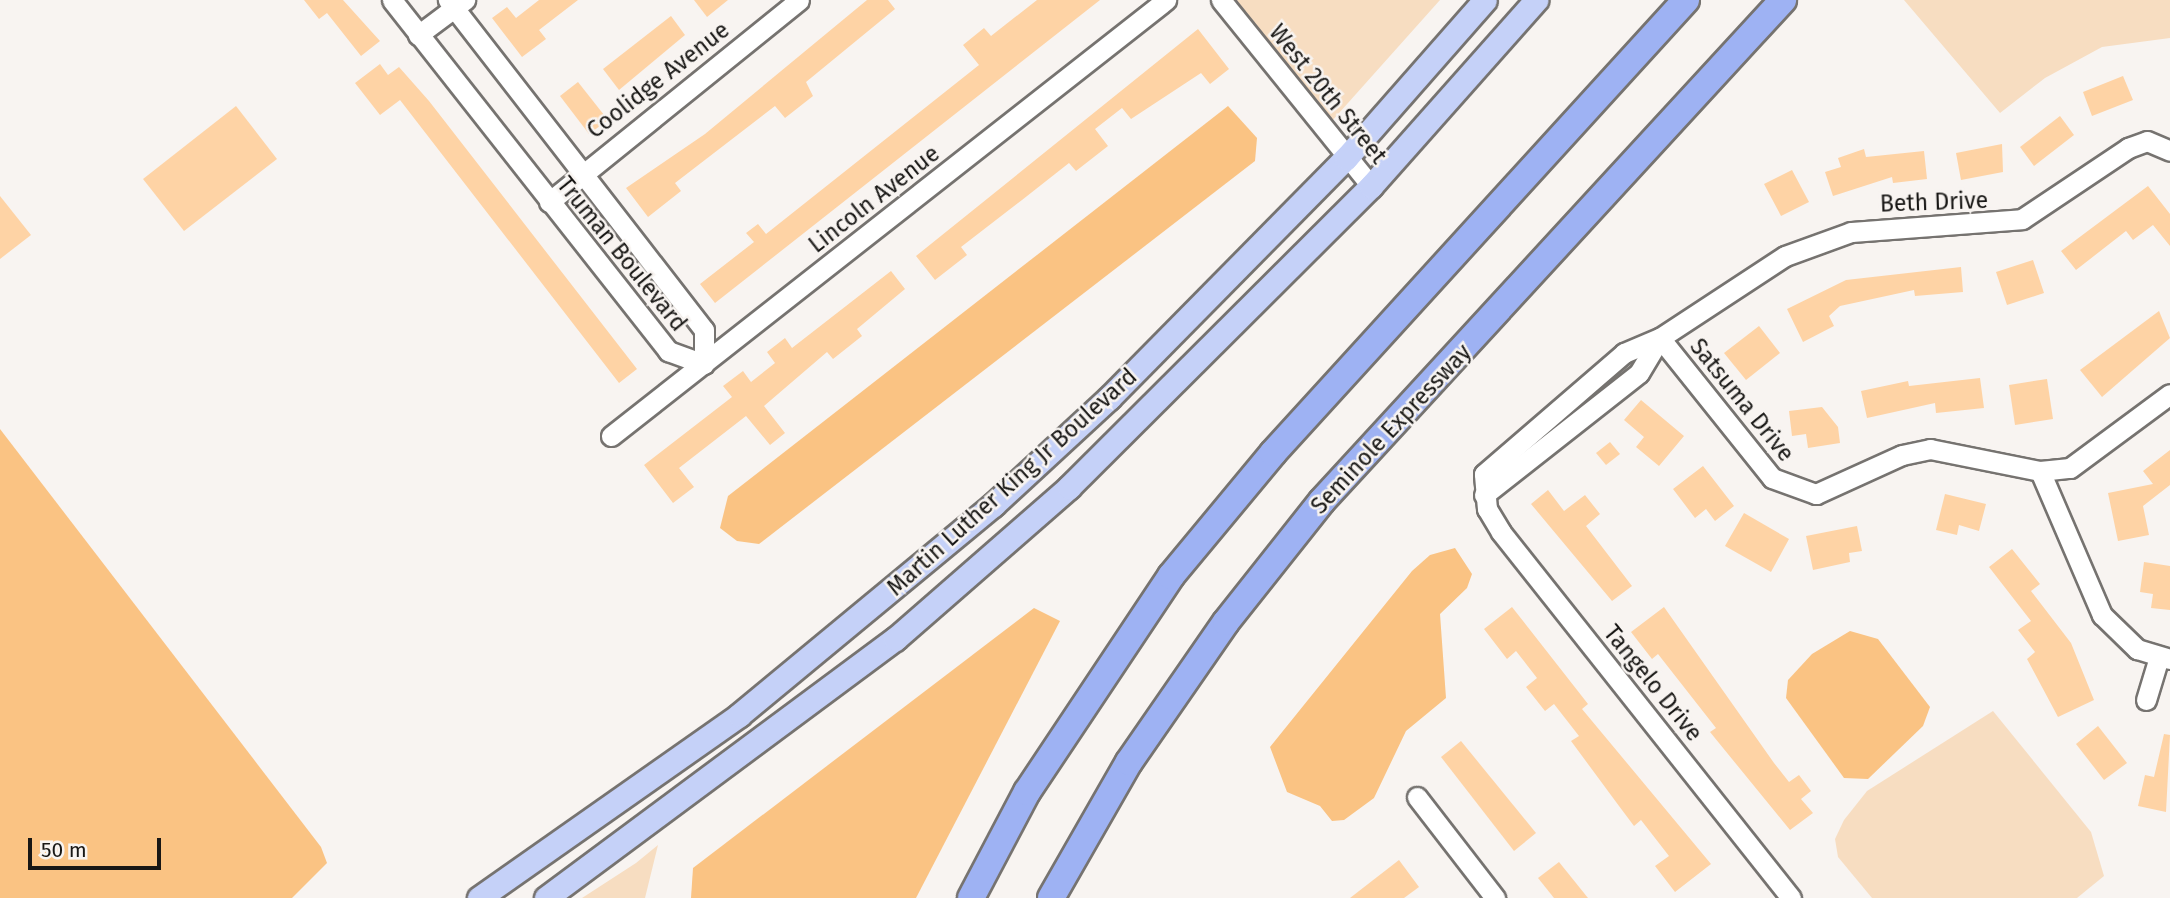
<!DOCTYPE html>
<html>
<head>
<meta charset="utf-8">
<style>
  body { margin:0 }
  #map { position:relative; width:2170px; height:898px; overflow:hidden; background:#f8f4f1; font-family:"Fira Sans",sans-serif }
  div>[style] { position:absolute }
  .green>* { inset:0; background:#f7ddc1 }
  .water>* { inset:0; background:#fac383 }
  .building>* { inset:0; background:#fed3a5 }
  .roads { filter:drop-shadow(2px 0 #767370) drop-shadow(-2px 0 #767370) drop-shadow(0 2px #767370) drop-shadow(0 -2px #767370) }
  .minor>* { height:19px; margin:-9.5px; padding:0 9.5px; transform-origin:9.5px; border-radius:9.5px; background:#fff }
  .major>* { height:23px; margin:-11.5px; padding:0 11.5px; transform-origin:11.5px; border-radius:11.5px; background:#c5d1f8 }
  .highway>* { height:26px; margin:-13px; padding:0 13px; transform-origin:13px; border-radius:13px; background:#9eb2f3 }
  span { translate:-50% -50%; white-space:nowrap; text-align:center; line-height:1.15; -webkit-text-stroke:5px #f8f4f1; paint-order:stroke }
  .street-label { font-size:23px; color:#181715 }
  .scale { position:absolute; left:28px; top:838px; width:133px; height:32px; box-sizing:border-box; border:4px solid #181715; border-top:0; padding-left:9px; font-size:21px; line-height:24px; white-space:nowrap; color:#181715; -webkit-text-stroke:5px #f8f4f1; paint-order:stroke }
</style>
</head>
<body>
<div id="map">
  <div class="green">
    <div style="clip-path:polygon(1235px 0,1440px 0,1331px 122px)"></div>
    <div style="clip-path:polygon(1904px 0,2170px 0,2170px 38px,2102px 47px,2045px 78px,2000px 113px)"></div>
    <div style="clip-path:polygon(1993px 711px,2091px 832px,2104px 876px,2077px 898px,1872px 898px,1838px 857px,1835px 839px,1844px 820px,1867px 791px)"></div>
    <div style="clip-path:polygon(658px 845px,645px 898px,582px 898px,636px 863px)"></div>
  </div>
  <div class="water">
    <div style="clip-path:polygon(1228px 106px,1257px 138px,1255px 161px,759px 544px,737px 541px,720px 528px,728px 496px)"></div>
    <div style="clip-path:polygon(0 429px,321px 847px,327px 863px,292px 898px,0 898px)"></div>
    <div style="clip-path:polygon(1455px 548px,1472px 574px,1467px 588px,1440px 614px,1446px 698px,1406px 731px,1374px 798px,1344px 820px,1332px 821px,1320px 806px,1287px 792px,1270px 747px,1412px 571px,1430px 555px)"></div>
    <div style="clip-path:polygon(1034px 608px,1060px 621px,916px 898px,691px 898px,693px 868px)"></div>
    <div style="clip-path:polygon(1850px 631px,1878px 639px,1930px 707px,1923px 726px,1868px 779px,1844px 778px,1786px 698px,1788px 680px,1812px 654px)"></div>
  </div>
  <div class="building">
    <div style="clip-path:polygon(304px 0,343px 0,380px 41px,361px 56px,327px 13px,319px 19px)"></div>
    <div style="clip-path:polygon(539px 0,578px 0,539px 30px,546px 39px,522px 57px,492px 18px,507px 7px,516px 18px)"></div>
    <div style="clip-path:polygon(694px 0,728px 0,707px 17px)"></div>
    <div style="clip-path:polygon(867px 0,888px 0,895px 9px,806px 82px,813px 96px,785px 118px,775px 106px,675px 183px,681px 191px,648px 217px,626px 188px,705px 134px)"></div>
    <div style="clip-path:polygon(1037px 0,1100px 0,715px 303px,700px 284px,754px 242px,746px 233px,758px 224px,766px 234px,979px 65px,963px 45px,984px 28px,991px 36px)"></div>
    <div style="clip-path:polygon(671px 16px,685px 35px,619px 90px,603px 69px)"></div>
    <div style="clip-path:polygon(1198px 29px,1229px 69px,1210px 84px,1201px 73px,1131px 119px,1122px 108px,1095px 129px,1108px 146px,1076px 171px,1069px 163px,1022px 200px,961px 247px,967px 255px,935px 280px,916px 256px)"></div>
    <div style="clip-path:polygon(380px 64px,388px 75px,399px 67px,429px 101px,637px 369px,619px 383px,400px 100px,380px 115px,355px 83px)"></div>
    <div style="clip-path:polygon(2123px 76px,2133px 100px,2092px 116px,2083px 92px)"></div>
    <div style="clip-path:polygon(578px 82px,608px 120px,589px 134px,560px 96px)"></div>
    <div style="clip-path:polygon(236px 106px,277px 159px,184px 231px,143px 179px)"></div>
    <div style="clip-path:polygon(2060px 116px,2074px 135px,2034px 166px,2020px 147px)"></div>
    <div style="clip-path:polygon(2002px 144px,2003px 172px,1961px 180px,1956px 153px)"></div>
    <div style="clip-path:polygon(1864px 149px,1866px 157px,1924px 151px,1927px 179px,1893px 183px,1892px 177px,1833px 196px,1825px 172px,1841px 167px,1838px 158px)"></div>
    <div style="clip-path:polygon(1792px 170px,1809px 202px,1781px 216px,1764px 184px)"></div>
    <div style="clip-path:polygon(2148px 186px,2170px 214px,2170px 246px,2153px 225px,2133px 240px,2126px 231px,2076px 270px,2061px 251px)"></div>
    <div style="clip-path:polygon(0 196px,31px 235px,0 259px)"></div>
    <div style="clip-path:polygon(2033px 260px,2044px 293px,2007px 305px,1996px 272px)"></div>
    <div style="clip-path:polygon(1961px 267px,1963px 292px,1915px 296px,1914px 290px,1840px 306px,1829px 316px,1834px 326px,1803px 342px,1787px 309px,1846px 280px)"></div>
    <div style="clip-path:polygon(891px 271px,905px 289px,857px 329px,862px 336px,833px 359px,827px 352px,764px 406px,785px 433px,770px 445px,746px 416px,679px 468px,694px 487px,673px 503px,644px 465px,732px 397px,723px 386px,743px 371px,751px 382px,775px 363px,767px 352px,785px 338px,792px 348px)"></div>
    <div style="clip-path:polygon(2159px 311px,2170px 338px,2102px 397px,2080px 370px)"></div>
    <div style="clip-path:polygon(1759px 326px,1780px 353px,1746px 380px,1724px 353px)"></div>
    <div style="clip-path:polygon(1980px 378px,1984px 408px,1936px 413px,1935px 403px,1867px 418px,1861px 391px,1908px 381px,1909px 386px)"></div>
    <div style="clip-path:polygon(2047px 379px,2053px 419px,2015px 425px,2009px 385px)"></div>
    <div style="clip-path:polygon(1641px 400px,1684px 436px,1659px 466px,1636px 447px,1644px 437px,1624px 420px)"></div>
    <div style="clip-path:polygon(1822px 407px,1838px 427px,1840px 443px,1808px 448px,1806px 434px,1792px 436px,1789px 411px)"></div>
    <div style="clip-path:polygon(1610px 442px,1620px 454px,1606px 465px,1596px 453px)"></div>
    <div style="clip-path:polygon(2170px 450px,2170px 485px,2143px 506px,2149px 535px,2118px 541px,2108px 493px,2153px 484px,2143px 471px)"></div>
    <div style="clip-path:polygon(1703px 466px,1734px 506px,1715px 521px,1706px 509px,1695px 518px,1673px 489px)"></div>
    <div style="clip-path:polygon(1548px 490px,1564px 511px,1585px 495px,1600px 514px,1586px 526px,1632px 586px,1612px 601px,1531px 504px)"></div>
    <div style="clip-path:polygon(1945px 494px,1986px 504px,1979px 531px,1959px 525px,1957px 535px,1936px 530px)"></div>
    <div style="clip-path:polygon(1744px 513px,1789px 539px,1771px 572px,1725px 546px)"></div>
    <div style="clip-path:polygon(1857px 526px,1862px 551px,1849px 553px,1850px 562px,1813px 570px,1806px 536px)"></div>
    <div style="clip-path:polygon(2012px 549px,2040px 584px,2031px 591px,2071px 643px,2094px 700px,2058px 717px,2027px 659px,2035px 652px,2018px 630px,2031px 621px,1989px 567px)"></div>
    <div style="clip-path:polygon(2144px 562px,2170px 566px,2170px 610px,2151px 608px,2153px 594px,2140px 592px)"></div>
    <div style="clip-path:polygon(1512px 607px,1588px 704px,1582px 709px,1711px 864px,1675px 892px,1655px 866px,1669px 856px,1641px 820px,1634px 826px,1619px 806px,1571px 741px,1579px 736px,1554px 704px,1545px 711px,1526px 687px,1537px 678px,1516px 651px,1507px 659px,1484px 629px)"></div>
    <div style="clip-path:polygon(1664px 607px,1774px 763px,1789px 782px,1799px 775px,1811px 791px,1801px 799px,1813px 813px,1790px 830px,1710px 732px,1716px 728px,1658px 654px,1652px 659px,1631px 632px)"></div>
    <div style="clip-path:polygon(2098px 726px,2127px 763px,2104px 780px,2076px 744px)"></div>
    <div style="clip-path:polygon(2164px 734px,2170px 735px,2166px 812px,2138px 806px,2145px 775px,2154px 777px)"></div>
    <div style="clip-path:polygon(1461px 741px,1536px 833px,1514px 851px,1441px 757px)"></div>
    <div style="clip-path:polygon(1399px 860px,1419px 887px,1404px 898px,1350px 898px)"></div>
    <div style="clip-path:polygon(1559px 862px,1588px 898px,1554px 898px,1538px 878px)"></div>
  </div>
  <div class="roads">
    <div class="minor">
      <div style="left:392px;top:0;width:447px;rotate:51.8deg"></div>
      <div style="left:668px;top:351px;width:38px;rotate:20deg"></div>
      <div style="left:704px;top:364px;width:34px;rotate:-90deg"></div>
      <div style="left:704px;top:330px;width:418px;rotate:-127.8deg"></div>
      <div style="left:1221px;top:0;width:239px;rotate:51.1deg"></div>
      <div style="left:418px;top:35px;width:59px;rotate:-36.7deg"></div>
      <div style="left:549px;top:202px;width:321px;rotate:-38.9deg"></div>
      <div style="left:1660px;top:338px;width:179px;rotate:51.3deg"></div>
      <div style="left:1772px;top:478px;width:47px;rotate:20deg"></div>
      <div style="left:1816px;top:494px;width:94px;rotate:-24.4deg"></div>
      <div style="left:1902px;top:455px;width:29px;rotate:-12deg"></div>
      <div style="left:1930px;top:449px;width:112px;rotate:11.3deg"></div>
      <div style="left:2040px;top:471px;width:30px;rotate:-6deg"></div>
      <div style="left:2070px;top:468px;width:124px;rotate:-36.5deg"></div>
      <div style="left:611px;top:436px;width:706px;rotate:-38.15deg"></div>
      <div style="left:2040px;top:471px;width:157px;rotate:66.7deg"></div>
      <div style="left:2102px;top:615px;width:49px;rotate:44.2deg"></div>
      <div style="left:2137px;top:649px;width:34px;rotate:17deg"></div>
      <div style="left:1484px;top:495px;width:197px;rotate:-38.2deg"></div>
      <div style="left:1639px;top:373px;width:41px;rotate:-59deg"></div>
      <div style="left:2146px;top:700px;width:45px;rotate:-73.2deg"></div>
      <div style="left:1417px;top:797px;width:128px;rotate:52.3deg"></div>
      <div style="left:1791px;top:898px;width:467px;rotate:-128.4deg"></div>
      <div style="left:1501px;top:532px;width:27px;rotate:-121deg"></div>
      <div style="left:1487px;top:509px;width:35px;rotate:-95deg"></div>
      <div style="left:1484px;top:474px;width:185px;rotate:-40.8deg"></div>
      <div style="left:1624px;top:353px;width:39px;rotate:-23deg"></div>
      <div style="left:1660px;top:338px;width:149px;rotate:-33.3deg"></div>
      <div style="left:1785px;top:256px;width:70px;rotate:-20deg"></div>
      <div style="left:1851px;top:232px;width:171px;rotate:-4.3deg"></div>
      <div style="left:2022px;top:219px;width:128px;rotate:-33.8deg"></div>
      <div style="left:2128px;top:148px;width:20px;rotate:-20deg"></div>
      <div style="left:2147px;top:141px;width:25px;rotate:23deg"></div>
    </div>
    <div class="major">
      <div style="left:479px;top:898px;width:318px;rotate:-35.1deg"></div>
      <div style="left:739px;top:715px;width:330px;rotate:-39.6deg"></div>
      <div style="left:993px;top:505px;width:158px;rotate:-42.7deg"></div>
      <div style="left:1109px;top:398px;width:337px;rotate:-45.4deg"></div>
      <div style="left:1346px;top:158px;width:210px;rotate:-48.7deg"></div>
      <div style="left:546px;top:898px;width:435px;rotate:-36.6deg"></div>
      <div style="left:895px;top:639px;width:231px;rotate:-41.1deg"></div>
      <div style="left:1069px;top:487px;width:426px;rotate:-44.9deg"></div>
      <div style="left:1371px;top:186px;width:249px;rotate:-48.4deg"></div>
    </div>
    <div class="highway">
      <div style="left:971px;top:898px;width:120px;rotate:-62.2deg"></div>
      <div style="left:1027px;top:792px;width:260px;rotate:-56.3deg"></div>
      <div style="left:1171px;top:576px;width:160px;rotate:-50.3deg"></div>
      <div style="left:1273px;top:453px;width:613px;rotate:-47.64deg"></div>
      <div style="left:1051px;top:898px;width:157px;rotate:-60.2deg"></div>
      <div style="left:1129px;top:762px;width:170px;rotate:-55.3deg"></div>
      <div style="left:1226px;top:622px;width:154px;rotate:-51.6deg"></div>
      <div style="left:1322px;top:501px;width:681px;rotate:-47.38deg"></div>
    </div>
  </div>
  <div class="street-label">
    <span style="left:658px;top:80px;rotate:-38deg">Coolidge Avenue</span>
    <span style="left:1328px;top:94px;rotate:51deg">West 20th Street</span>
    <span style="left:874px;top:199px;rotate:-38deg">Lincoln Avenue</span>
    <span style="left:1934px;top:202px;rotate:-2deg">Beth Drive</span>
    <span style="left:622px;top:254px;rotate:51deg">Truman Boulevard</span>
    <span style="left:1742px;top:400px;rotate:51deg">Satsuma Drive</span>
    <span style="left:1391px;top:429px;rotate:-47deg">Seminole Expressway</span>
    <span style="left:1012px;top:482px;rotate:-42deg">Martin Luther King Jr Boulevard</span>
    <span style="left:1653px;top:683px;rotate:51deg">Tangelo Drive</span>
  </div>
  <div class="scale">50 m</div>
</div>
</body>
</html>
